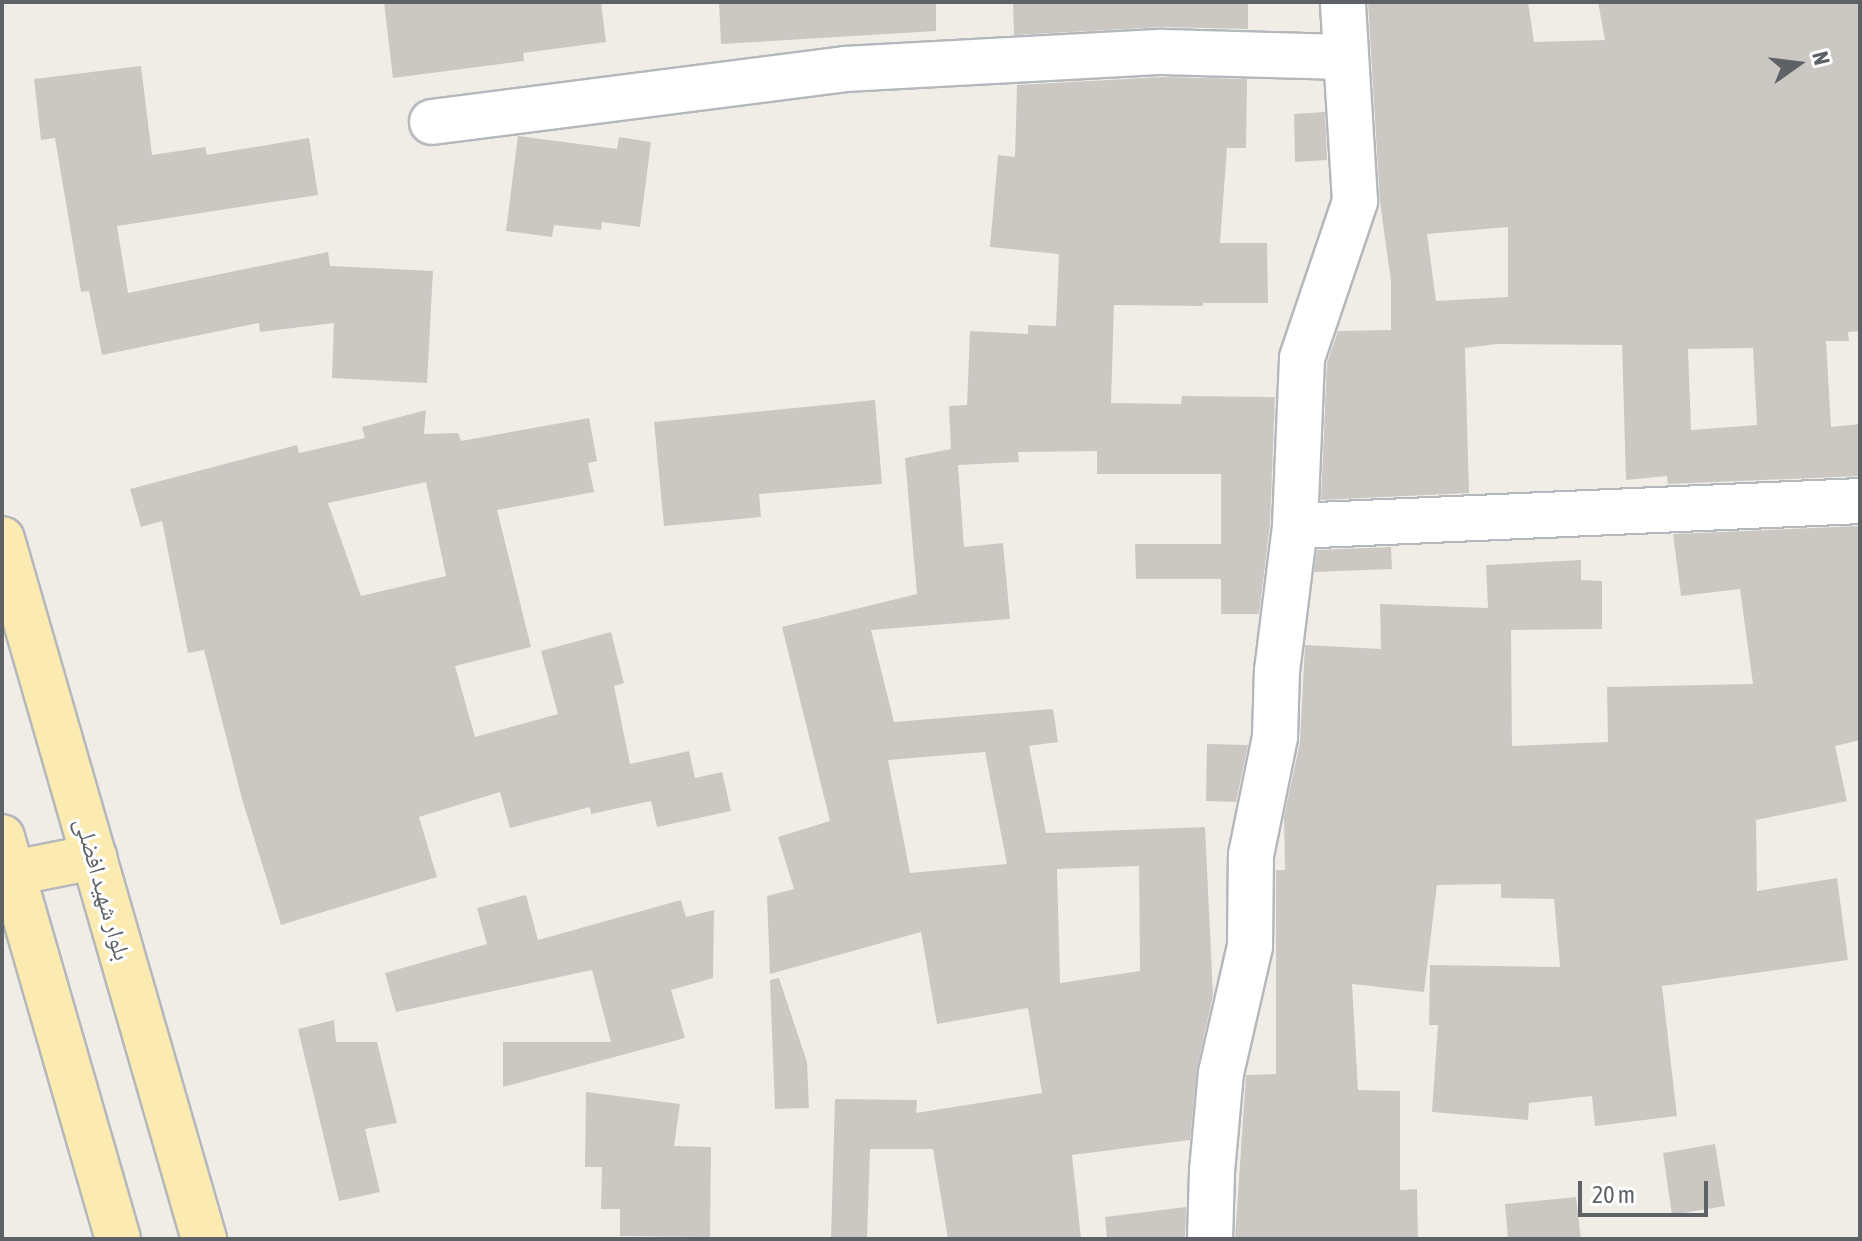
<!DOCTYPE html>
<html>
<head>
<meta charset="utf-8">
<style>
  body { margin:0 }
  #map { position:relative; width:1862px; height:1241px; overflow:hidden; background:#f0ede7; font-family:"Asap Condensed","Noto Naskh Arabic",sans-serif }
  div>[style] { position:absolute }
  .building>* { inset:0; background:#cbc8c4 }
  .roads { filter:drop-shadow(2px 0 #b4b7bb) drop-shadow(-2px 0 #b4b7bb) drop-shadow(0 2px #b4b7bb) drop-shadow(0 -2px #b4b7bb) }
  .minor>* { height:44px; margin:-22px; padding:0 22px; transform-origin:22px; border-radius:22px; background:#fff }
  .primary>* { height:44px; margin:-22px; padding:0 22px; transform-origin:22px; border-radius:22px; background:#fbebb0 }
  span { translate:-50% -50%; white-space:nowrap; text-align:center; line-height:1.15; -webkit-text-stroke:6px #fff; paint-order:stroke }
  .street-label { font-size:24px; color:#5e6266 }
  .frame { position:absolute; inset:0; border:4px solid #5e6266; pointer-events:none }
  .north { position:absolute; left:1758px; top:24px; width:80px; height:80px; -webkit-text-stroke:6px #fff; paint-order:stroke; rotate:76deg; font-size:22px; font-weight:700; line-height:32px; text-align:center; color:#5e6266 }
  .north::after { content:''; display:block; margin:auto; width:28px; height:36px; background:#5e6266; clip-path:polygon(50% 0,100% 100%,50% 72%,0 100%) }
  .scale { position:absolute; left:1578px; top:1181px; width:130px; height:36px; box-sizing:border-box; border:4px solid #5e6266; border-top:0; padding-left:10px; font-size:24px; line-height:28px; white-space:nowrap; color:#5e6266; -webkit-text-stroke:6px #fff; paint-order:stroke }
</style>
</head>
<body>
<div id="map">
  <div class="building">
    <div style="clip-path:polygon(384px 2px,601px 2px,606px 42px,523px 53px,524px 61px,393px 78px)"></div>
    <div style="clip-path:polygon(719px 2px,936px 2px,936px 31px,721px 44px)"></div>
    <div style="clip-path:polygon(1013px 2px,1248px 2px,1248px 29px,1162px 27px,1014px 35px)"></div>
    <div style="clip-path:polygon(evenodd,1368px 2px,1528px 2px,1534px 42px,1605px 40px,1598px 2px,1860px 2px,1860px 331px,1848px 332px,1849px 341px,1826px 341px,1831px 427px,1860px 424px,1860px 476px,1668px 484px,1667px 476px,1626px 480px,1622px 345px,1497px 344px,1465px 348px,1469px 493px,1321px 500px,1327px 363px,1338px 331px,1391px 330px,1391px 281px,1380px 202px,1368px 2px,1508px 227px,1508px 297px,1436px 301px,1427px 234px,1508px 227px,1368px 2px,1753px 348px,1757px 425px,1691px 430px,1688px 349px,1753px 348px)"></div>
    <div style="clip-path:polygon(141px 66px,152px 155px,205px 147px,207px 155px,309px 138px,318px 195px,117px 226px,128px 293px,328px 252px,330px 266px,433px 271px,427px 383px,332px 378px,334px 323px,260px 332px,259px 323px,102px 355px,89px 291px,81px 292px,55px 138px,41px 140px,34px 79px)"></div>
    <div style="clip-path:polygon(evenodd,1163px 77px,1247px 79px,1246px 148px,1227px 148px,1220px 243px,1267px 243px,1268px 303px,1203px 303px,1203px 306px,1114px 305px,1111px 403px,1181px 404px,1182px 396px,1275px 397px,1270px 524px,1259px 614px,1221px 614px,1221px 579px,1136px 579px,1135px 544px,1221px 544px,1221px 474px,1097px 474px,1097px 451px,1018px 452px,1019px 462px,958px 465px,964px 547px,1003px 543px,1010px 619px,871px 630px,894px 722px,1053px 709px,1058px 742px,1029px 746px,1046px 833px,1205px 827px,1213px 995px,1197px 1068px,1190px 1140px,1072px 1155px,1081px 1239px,948px 1239px,933px 1149px,870px 1149px,867px 1239px,831px 1239px,835px 1099px,917px 1100px,916px 1113px,1042px 1093px,1028px 1008px,937px 1024px,921px 932px,770px 974px,767px 896px,794px 889px,778px 837px,830px 821px,782px 627px,917px 594px,905px 458px,951px 449px,949px 406px,967px 405px,970px 331px,1028px 334px,1028px 325px,1056px 326px,1059px 254px,990px 247px,998px 155px,1015px 157px,1017px 85px,1163px 77px,985px 752px,1007px 864px,910px 873px,888px 760px,985px 752px,1163px 77px,1139px 866px,1140px 971px,1060px 983px,1057px 869px,1139px 866px)"></div>
    <div style="clip-path:polygon(1325px 112px,1327px 160px,1295px 162px,1294px 114px)"></div>
    <div style="clip-path:polygon(518px 136px,617px 149px,619px 137px,651px 142px,640px 227px,602px 222px,601px 230px,554px 225px,552px 237px,506px 231px)"></div>
    <div style="clip-path:polygon(875px 400px,882px 484px,759px 494px,761px 517px,664px 526px,654px 422px)"></div>
    <div style="clip-path:polygon(evenodd,426px 410px,424px 434px,458px 433px,461px 441px,589px 418px,597px 461px,588px 463px,594px 492px,497px 510px,531px 647px,455px 666px,475px 737px,558px 714px,541px 651px,611px 632px,624px 683px,614px 686px,630px 764px,689px 751px,695px 778px,722px 772px,731px 811px,657px 827px,651px 801px,591px 814px,590px 807px,510px 828px,500px 792px,419px 817px,437px 877px,281px 925px,242px 799px,204px 650px,188px 653px,162px 521px,141px 527px,130px 489px,297px 445px,299px 453px,365px 438px,362px 427px,426px 410px,426px 482px,446px 576px,361px 596px,328px 503px,426px 482px)"></div>
    <div style="clip-path:polygon(1860px 526px,1860px 740px,1835px 746px,1847px 801px,1756px 820px,1757px 891px,1837px 878px,1848px 960px,1662px 986px,1677px 1116px,1595px 1126px,1592px 1096px,1529px 1103px,1528px 1120px,1432px 1112px,1438px 1025px,1429px 1025px,1430px 965px,1560px 967px,1554px 899px,1501px 898px,1501px 884px,1437px 885px,1424px 992px,1352px 984px,1358px 1090px,1400px 1091px,1400px 1190px,1417px 1189px,1418px 1239px,1235px 1239px,1246px 1075px,1276px 1074px,1276px 870px,1285px 870px,1284px 817px,1300px 742px,1305px 645px,1381px 649px,1380px 604px,1488px 608px,1486px 565px,1581px 560px,1581px 580px,1602px 581px,1602px 629px,1511px 630px,1512px 746px,1608px 742px,1607px 687px,1753px 684px,1740px 589px,1681px 596px,1673px 534px)"></div>
    <div style="clip-path:polygon(1391px 547px,1392px 569px,1314px 572px,1317px 550px)"></div>
    <div style="clip-path:polygon(1207px 744px,1248px 745px,1236px 802px,1206px 801px)"></div>
    <div style="clip-path:polygon(526px 895px,538px 940px,681px 900px,686px 917px,714px 910px,713px 978px,671px 990px,685px 1038px,503px 1087px,503px 1042px,611px 1042px,592px 970px,396px 1012px,385px 973px,487px 944px,477px 908px)"></div>
    <div style="clip-path:polygon(779px 978px,807px 1062px,809px 1108px,775px 1109px,770px 980px)"></div>
    <div style="clip-path:polygon(334px 1020px,336px 1042px,377px 1042px,397px 1123px,365px 1129px,380px 1192px,339px 1201px,298px 1029px)"></div>
    <div style="clip-path:polygon(586px 1092px,680px 1104px,674px 1146px,711px 1147px,710px 1237px,620px 1236px,620px 1209px,601px 1209px,602px 1167px,585px 1167px)"></div>
    <div style="clip-path:polygon(1715px 1144px,1725px 1206px,1672px 1215px,1663px 1153px)"></div>
    <div style="clip-path:polygon(1576px 1197px,1581px 1239px,1508px 1239px,1505px 1204px)"></div>
    <div style="clip-path:polygon(1186px 1207px,1185px 1239px,1107px 1239px,1105px 1217px)"></div>
  </div>
  <div class="roads">
    <div class="minor">
      <div style="left:432px;top:122px;width:416px;rotate:-7.3deg"></div>
      <div style="left:845px;top:69px;width:318px;rotate:-3.1deg"></div>
      <div style="left:1163px;top:52px;width:182px;rotate:1.6deg"></div>
      <div style="left:1295px;top:526px;width:566px;rotate:-2.53deg"></div>
      <div style="left:1210px;top:1239px;width:68px;rotate:-88.3deg"></div>
      <div style="left:1212px;top:1171px;width:98px;rotate:-84.8deg"></div>
      <div style="left:1221px;top:1073px;width:130px;rotate:-77.1deg"></div>
      <div style="left:1250px;top:946px;width:91px;rotate:-89.4deg"></div>
      <div style="left:1251px;top:855px;width:120px;rotate:-78.5deg"></div>
      <div style="left:1275px;top:737px;width:66px;rotate:-88.3deg"></div>
      <div style="left:1277px;top:671px;width:146px;rotate:-82.9deg"></div>
      <div style="left:1295px;top:526px;width:168px;rotate:-87.6deg"></div>
      <div style="left:1302px;top:358px;width:166px;rotate:-71.3deg"></div>
      <div style="left:1355px;top:201px;width:199px;rotate:-93.5deg"></div>
    </div>
    <div class="primary">
      <div style="left:2px;top:539px;width:729px;rotate:73.9deg"></div>
      <div style="left:2px;top:837px;width:418px;rotate:73.9deg"></div>
      <div style="left:13px;top:873px;width:83px;rotate:-11.2deg"></div>
    </div>
  </div>
  <div class="street-label">
    <span style="left:103px;top:889px;rotate:74deg">بلوار شهید افضلی</span>
  </div>
  <div class="frame"></div>
  <div class="north">N</div>
  <div class="scale">20 m</div>
</div>
</body>
</html>
